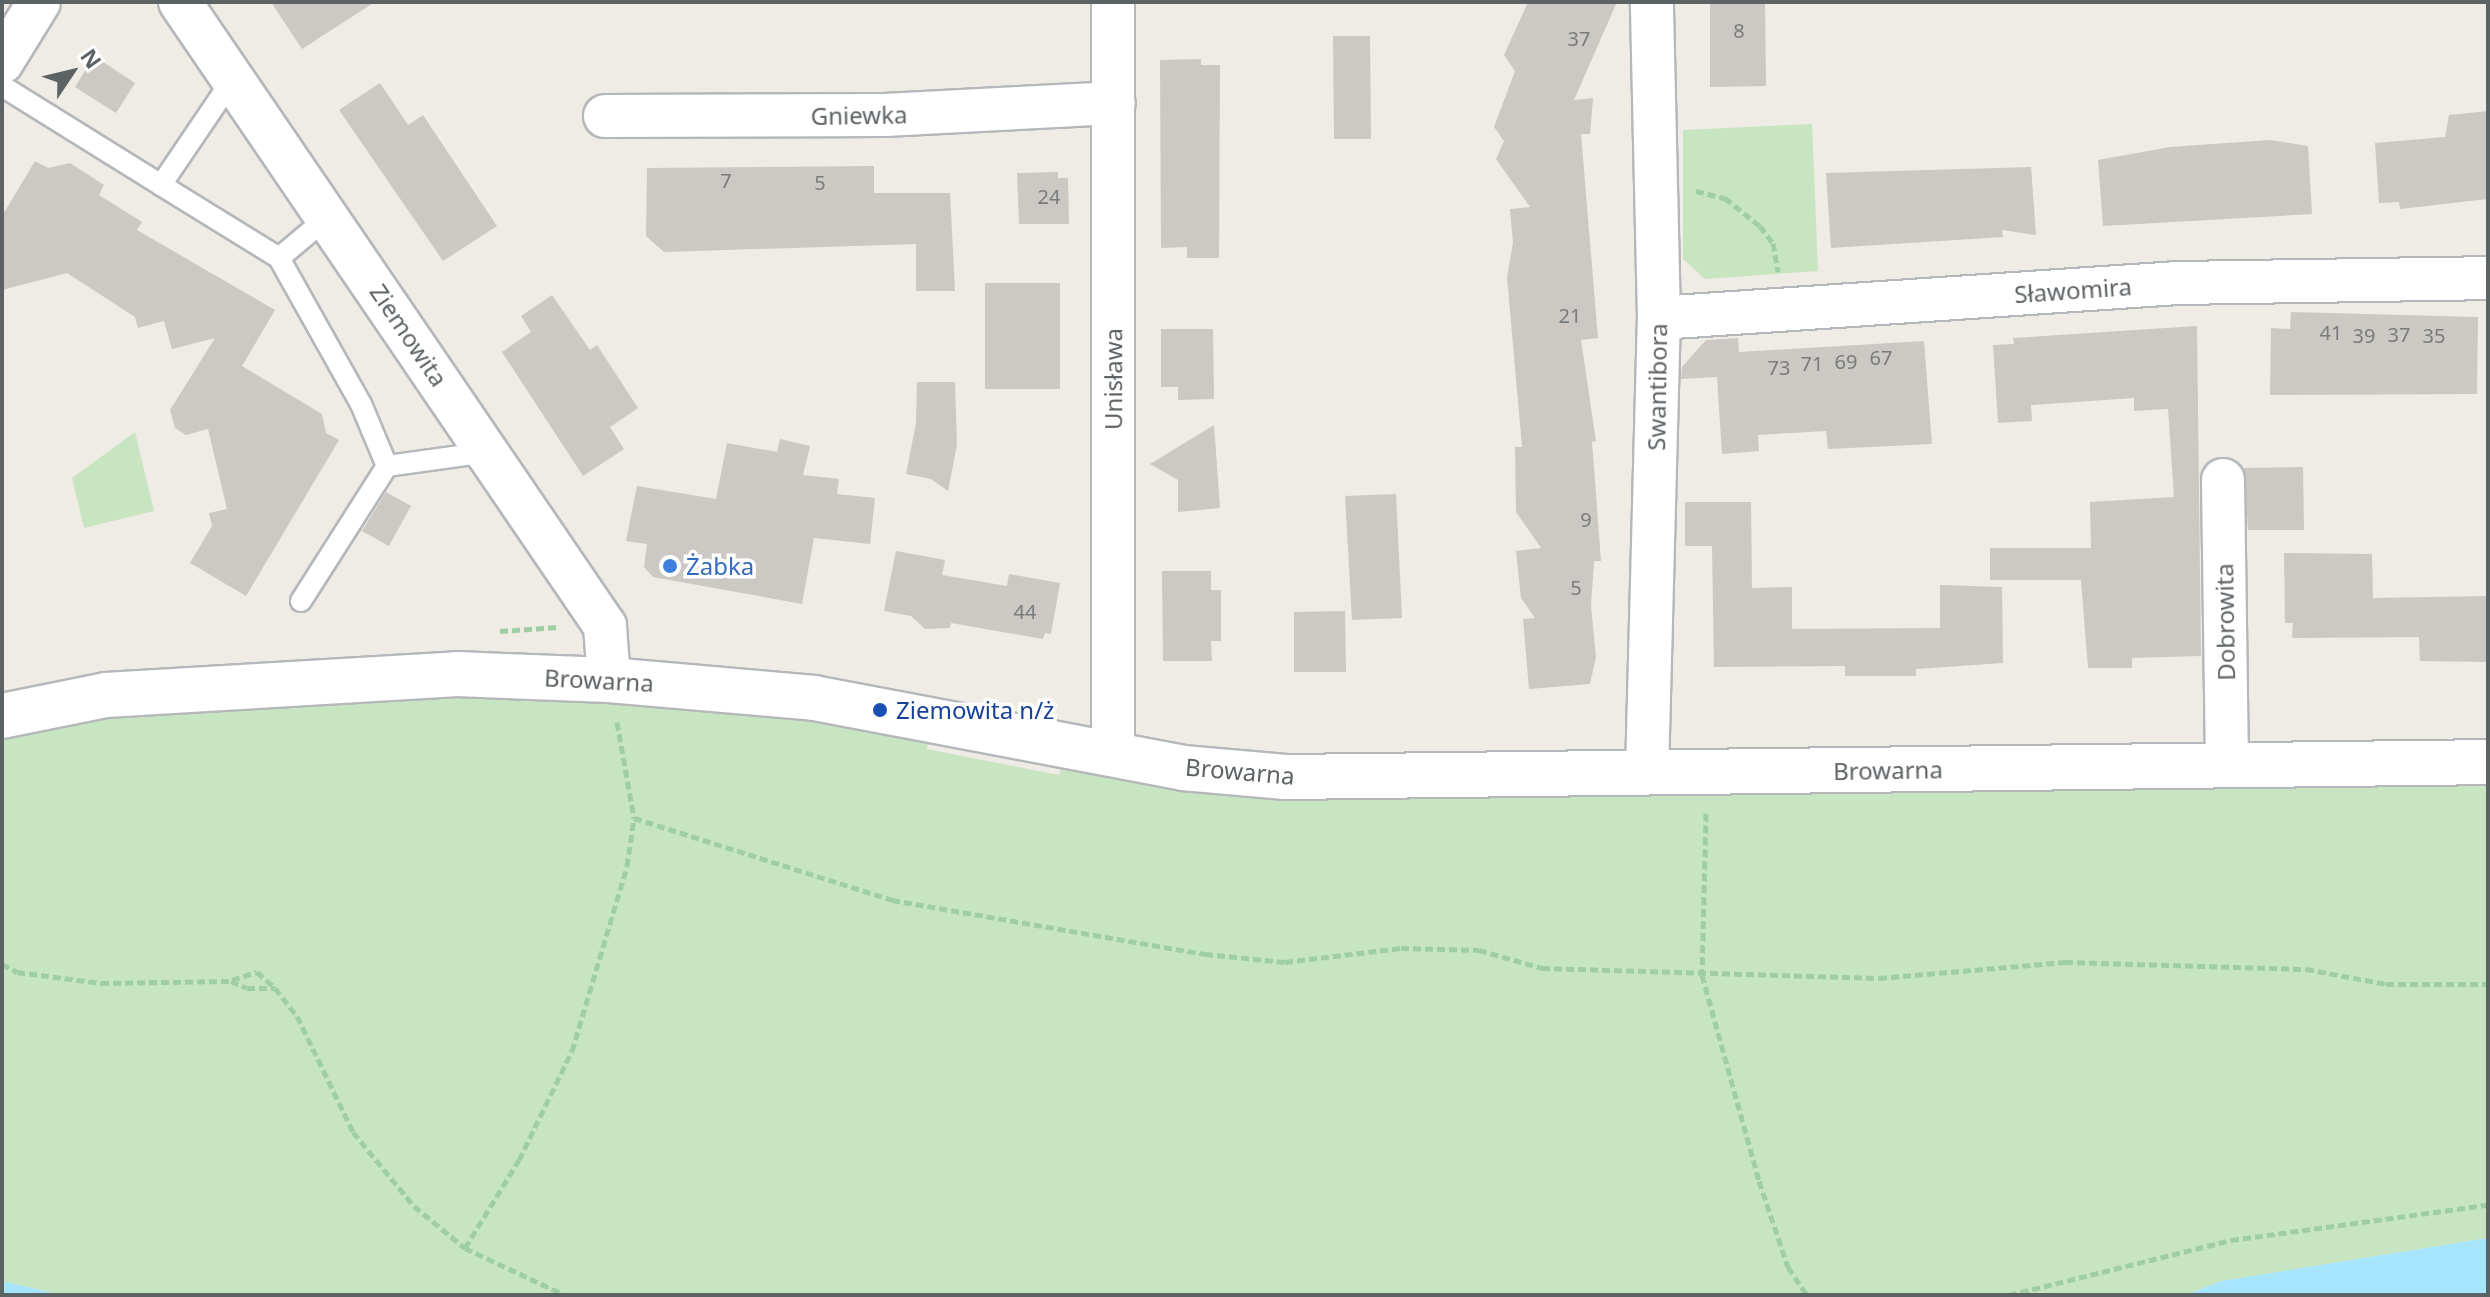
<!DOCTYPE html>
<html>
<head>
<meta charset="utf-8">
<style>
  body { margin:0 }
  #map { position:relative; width:2490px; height:1297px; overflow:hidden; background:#efebe5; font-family:"Noto Sans",sans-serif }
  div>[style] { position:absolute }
  .green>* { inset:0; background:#c8e5c2 }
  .water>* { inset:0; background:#a7e5fc }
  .building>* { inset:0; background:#ccc8c4 }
  .path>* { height:5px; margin-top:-2.5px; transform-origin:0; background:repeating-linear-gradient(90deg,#a0cea4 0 8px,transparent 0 12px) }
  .roads { filter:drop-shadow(2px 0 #b5b8bb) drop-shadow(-2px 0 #b5b8bb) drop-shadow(0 2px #b5b8bb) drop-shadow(0 -2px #b5b8bb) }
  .service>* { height:20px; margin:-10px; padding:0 10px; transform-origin:10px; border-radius:10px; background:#fff }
  .minor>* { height:42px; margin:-21px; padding:0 21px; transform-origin:21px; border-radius:21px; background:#fff }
  .tertiary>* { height:44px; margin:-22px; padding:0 22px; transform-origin:22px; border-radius:22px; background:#fff }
  .dots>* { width:22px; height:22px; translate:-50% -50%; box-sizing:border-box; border:4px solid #fff; border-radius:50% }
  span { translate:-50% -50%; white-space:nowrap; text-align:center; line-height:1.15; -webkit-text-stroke:7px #fff; paint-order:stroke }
  .number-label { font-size:20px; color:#797c7d }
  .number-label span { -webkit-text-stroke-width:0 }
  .street-label { font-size:24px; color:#5d6265 }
  .shop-label { font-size:24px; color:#366cbe }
  .left { translate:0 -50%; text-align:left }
  .transit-label { font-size:24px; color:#164399 }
  .frame { position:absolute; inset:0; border:4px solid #5d6265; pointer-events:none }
  .north { position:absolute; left:32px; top:32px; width:80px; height:80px; -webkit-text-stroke:6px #fff; paint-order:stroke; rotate:55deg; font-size:22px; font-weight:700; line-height:32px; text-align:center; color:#5d6265 }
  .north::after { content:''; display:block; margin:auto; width:28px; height:36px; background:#5d6265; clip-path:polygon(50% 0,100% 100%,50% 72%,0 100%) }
</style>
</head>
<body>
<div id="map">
  <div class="green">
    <div style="clip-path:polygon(1812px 124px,1818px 271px,1705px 279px,1683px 259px,1683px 130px)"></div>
    <div style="clip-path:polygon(135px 432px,154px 511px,84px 528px,72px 478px)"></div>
    <div style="clip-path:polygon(483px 692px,815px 717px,929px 737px,927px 749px,1059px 775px,1062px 763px,2488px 780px,2488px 1238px,2221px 1281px,2186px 1295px,62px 1295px,2px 1281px,2px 736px,133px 710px)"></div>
  </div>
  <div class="water">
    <div style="clip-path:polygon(2488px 1238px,2488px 1295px,2186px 1295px,2221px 1281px)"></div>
    <div style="clip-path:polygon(2px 1281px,62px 1295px,2px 1295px)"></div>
  </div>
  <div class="building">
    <div style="clip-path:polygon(271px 2px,375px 2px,302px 49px)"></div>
    <div style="clip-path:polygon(1528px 2px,1617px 2px,1574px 100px,1593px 98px,1590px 134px,1581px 134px,1598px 338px,1581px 340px,1596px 441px,1592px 442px,1601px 561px,1594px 561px,1591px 606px,1596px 657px,1590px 684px,1529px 689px,1523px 619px,1535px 618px,1521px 598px,1516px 551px,1541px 548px,1516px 512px,1515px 447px,1522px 447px,1507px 277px,1513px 243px,1510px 209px,1530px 207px,1496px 159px,1504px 141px,1494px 127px,1515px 71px,1504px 55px)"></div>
    <div style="clip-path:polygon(1710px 2px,1765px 2px,1766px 86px,1710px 87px)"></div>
    <div style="clip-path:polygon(1333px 36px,1370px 36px,1371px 139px,1334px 139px)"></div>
    <div style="clip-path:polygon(94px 56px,135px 83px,116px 113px,75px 87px)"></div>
    <div style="clip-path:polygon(1201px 59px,1201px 65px,1220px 65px,1219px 258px,1187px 258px,1187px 247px,1161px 248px,1160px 60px)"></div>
    <div style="clip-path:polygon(380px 83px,408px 125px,423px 115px,497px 226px,443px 261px,339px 110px)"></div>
    <div style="clip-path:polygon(2488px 111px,2488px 199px,2400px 209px,2399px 202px,2379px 203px,2375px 143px,2445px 137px,2449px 115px)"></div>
    <div style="clip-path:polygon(2270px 140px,2308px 146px,2312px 214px,2103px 226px,2098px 160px,2170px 147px)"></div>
    <div style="clip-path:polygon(35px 161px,48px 168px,70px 163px,104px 185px,99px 195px,142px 222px,137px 230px,275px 310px,242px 366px,322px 414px,326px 433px,339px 440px,246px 596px,190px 563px,212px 526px,209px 513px,227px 509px,208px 429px,186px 435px,175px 428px,170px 410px,215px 338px,172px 349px,164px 321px,138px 328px,135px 317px,67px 273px,2px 290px,2px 216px)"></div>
    <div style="clip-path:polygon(874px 166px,874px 193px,950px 193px,955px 291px,916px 291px,916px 244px,664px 252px,646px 236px,647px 168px)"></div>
    <div style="clip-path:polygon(2031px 167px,2036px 235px,2002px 230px,2003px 237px,1831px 248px,1826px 173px)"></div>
    <div style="clip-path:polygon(1058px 172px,1058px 178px,1068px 178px,1069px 224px,1019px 224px,1017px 173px)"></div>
    <div style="clip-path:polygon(985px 283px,1060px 283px,1060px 389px,985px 389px)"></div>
    <div style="clip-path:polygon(552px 295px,590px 350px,597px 345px,638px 408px,610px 427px,624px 449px,583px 476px,502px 352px,531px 332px,521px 316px)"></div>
    <div style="clip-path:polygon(2291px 312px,2478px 317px,2477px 394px,2270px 395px,2271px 328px,2290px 329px)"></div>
    <div style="clip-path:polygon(2197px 326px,2201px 656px,2132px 658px,2132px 668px,2088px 668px,2081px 580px,1990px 580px,1990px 548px,2091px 548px,2090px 502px,2174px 497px,2168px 409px,2134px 411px,2134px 398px,2031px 405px,2032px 421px,1998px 423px,1993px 345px,2014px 344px,2013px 338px)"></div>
    <div style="clip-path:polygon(1161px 329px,1213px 329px,1214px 399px,1178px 400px,1178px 387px,1161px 387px)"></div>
    <div style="clip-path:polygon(1738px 338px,1739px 352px,1924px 341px,1932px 444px,1828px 449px,1826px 431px,1758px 435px,1759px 451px,1722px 454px,1717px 377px,1681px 379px,1682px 367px,1706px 340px)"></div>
    <div style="clip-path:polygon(917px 382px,955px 382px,957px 445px,948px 491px,931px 479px,906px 474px,916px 423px)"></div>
    <div style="clip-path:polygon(1214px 425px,1220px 508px,1178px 512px,1178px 480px,1150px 464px)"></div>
    <div style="clip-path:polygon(780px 439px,810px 446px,803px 475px,839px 479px,837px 494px,875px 498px,870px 544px,814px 538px,802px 604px,653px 577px,644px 567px,647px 544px,626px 541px,637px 486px,716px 499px,727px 443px,777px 452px)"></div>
    <div style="clip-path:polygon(2303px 467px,2304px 530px,2248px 530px,2244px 468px)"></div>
    <div style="clip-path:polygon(386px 492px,411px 506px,389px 546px,362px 531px)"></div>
    <div style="clip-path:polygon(1396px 494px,1402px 618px,1352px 620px,1345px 496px)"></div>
    <div style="clip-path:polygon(1685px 502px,1751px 502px,1752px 588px,1792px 587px,1792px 629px,1940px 628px,1940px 585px,2002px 587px,2003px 663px,1916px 669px,1916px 676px,1845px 676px,1845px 666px,1714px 667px,1712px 546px,1685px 546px)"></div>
    <div style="clip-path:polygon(896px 551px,945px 560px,942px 575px,1007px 586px,1009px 574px,1060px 583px,1051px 634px,1045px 633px,1043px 639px,951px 623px,950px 628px,925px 629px,911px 616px,884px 611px)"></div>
    <div style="clip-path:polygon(2284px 553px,2372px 554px,2373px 598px,2488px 596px,2488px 662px,2420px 661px,2419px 637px,2292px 638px,2293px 623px,2285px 623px)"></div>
    <div style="clip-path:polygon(1162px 571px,1211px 571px,1211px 590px,1221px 590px,1221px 641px,1211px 641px,1212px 661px,1163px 661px)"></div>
    <div style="clip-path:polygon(1345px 611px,1346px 672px,1294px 672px,1294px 612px)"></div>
  </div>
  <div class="path">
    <div style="left:1696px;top:191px;width:30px;rotate:14deg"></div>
    <div style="left:1725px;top:198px;width:45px;rotate:38.7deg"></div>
    <div style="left:1760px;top:226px;width:21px;rotate:53deg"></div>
    <div style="left:1773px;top:243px;width:29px;rotate:80deg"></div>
    <div style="left:500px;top:631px;width:58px;rotate:-3.9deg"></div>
    <div style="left:617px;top:722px;width:97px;rotate:80deg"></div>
    <div style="left:634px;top:818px;width:271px;rotate:17.6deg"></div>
    <div style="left:892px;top:900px;width:318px;rotate:9.8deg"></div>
    <div style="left:1205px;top:954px;width:80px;rotate:5.7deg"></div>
    <div style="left:1285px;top:962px;width:117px;rotate:-6.9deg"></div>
    <div style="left:1401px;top:948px;width:78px;rotate:1.5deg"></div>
    <div style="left:1479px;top:950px;width:66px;rotate:15.9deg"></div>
    <div style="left:1542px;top:968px;width:337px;rotate:1.7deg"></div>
    <div style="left:1879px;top:978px;width:187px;rotate:-4.9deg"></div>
    <div style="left:2065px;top:962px;width:241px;rotate:1.7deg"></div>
    <div style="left:2306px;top:969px;width:81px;rotate:10.6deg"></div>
    <div style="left:2386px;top:984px;width:102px"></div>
    <div style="left:1706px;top:813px;width:162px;rotate:91.4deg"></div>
    <div style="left:1702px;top:975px;width:214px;rotate:74.5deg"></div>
    <div style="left:1759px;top:1181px;width:91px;rotate:71.4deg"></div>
    <div style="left:1788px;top:1267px;width:34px;rotate:56deg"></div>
    <div style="left:2px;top:964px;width:17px;rotate:28deg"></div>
    <div style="left:17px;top:972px;width:85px;rotate:7.5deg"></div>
    <div style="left:101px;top:983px;width:130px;rotate:-0.9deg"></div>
    <div style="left:231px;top:981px;width:17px;rotate:24deg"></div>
    <div style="left:247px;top:988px;width:28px"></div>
    <div style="left:275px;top:988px;width:36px;rotate:52deg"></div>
    <div style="left:297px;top:1016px;width:129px;rotate:64.2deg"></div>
    <div style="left:353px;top:1132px;width:96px;rotate:50.5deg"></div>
    <div style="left:414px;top:1206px;width:66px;rotate:39.5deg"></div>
    <div style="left:465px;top:1248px;width:110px;rotate:25.2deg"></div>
    <div style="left:232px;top:980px;width:26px;rotate:-18deg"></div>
    <div style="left:257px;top:972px;width:23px;rotate:41deg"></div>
    <div style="left:465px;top:1248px;width:103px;rotate:-58.5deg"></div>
    <div style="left:519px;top:1160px;width:121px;rotate:-64.1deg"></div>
    <div style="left:572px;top:1051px;width:193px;rotate:-73.4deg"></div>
    <div style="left:627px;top:866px;width:49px;rotate:-81.7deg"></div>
    <div style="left:2009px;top:1295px;width:229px;rotate:-13.9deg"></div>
    <div style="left:2231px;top:1240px;width:259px;rotate:-7.8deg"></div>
  </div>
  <div class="roads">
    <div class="service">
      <div style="left:2px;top:86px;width:187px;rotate:31.9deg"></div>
      <div style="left:161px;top:185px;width:130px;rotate:-55.9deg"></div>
      <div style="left:161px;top:185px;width:139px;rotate:31.7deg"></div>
      <div style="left:279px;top:258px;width:65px;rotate:-40deg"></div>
      <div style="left:279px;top:258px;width:167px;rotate:60.7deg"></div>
      <div style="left:361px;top:404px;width:67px;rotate:67.2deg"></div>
      <div style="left:387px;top:466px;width:102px;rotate:-7.9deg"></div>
      <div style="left:301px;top:601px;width:160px;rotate:-57.5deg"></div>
    </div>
    <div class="minor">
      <div style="left:180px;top:2px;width:755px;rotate:55.74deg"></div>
      <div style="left:605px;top:626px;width:54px;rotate:85.8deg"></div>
      <div style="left:1113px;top:2px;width:753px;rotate:90deg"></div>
      <div style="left:2px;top:62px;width:70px;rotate:-58.3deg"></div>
      <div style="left:605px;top:116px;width:280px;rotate:-0.2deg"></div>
      <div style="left:885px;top:115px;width:229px;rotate:-3deg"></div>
      <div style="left:1659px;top:318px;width:520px;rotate:-3.86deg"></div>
      <div style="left:2178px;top:283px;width:310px;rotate:-0.9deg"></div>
      <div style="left:2223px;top:480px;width:285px;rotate:89.2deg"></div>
      <div style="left:1647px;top:773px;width:455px;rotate:-88.5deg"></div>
      <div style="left:1659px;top:318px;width:316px;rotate:-91.3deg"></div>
    </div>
    <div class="tertiary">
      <div style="left:2px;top:716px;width:106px;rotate:-11.4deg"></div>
      <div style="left:106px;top:695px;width:352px;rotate:-3.4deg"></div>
      <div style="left:457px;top:674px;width:152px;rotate:2.3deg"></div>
      <div style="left:609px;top:680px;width:206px;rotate:5deg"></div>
      <div style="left:814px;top:698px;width:376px;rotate:10.7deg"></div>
      <div style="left:1183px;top:768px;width:103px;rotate:5deg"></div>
      <div style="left:1286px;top:777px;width:1202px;rotate:-0.71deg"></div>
    </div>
  </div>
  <div class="dots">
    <div style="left:670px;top:566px;background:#3f7fe0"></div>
    <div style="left:880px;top:710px;background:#1a4fb4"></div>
  </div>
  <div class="number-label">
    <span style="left:1739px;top:30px">8</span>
    <span style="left:1579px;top:38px">37</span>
    <span style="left:726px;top:180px">7</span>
    <span style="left:820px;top:182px">5</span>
    <span style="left:1049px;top:196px">24</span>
    <span style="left:1570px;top:315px">21</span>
    <span style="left:2331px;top:332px">41</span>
    <span style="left:2399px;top:334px">37</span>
    <span style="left:2364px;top:335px">39</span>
    <span style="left:2434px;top:335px">35</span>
    <span style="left:1881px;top:357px">67</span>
    <span style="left:1846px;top:361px">69</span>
    <span style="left:1812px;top:363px">71</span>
    <span style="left:1779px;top:367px">73</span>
    <span style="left:1586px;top:519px">9</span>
    <span style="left:1576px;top:587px">5</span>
    <span style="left:1025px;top:611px">44</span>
  </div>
  <div class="street-label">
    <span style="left:859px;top:115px;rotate:-1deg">Gniewka</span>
    <span style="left:2073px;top:290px;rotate:-4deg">Sławomira</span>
    <span style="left:409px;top:335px;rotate:56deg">Ziemowita</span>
    <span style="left:1113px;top:379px;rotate:-90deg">Unisława</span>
    <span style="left:1657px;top:387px;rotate:-89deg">Swantibora</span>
    <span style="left:2225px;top:622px;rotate:-91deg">Dobrowita</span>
    <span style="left:599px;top:680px;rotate:3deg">Browarna</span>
    <span style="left:1888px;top:770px;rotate:-1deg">Browarna</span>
    <span style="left:1240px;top:771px;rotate:5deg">Browarna</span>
  </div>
  <div class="shop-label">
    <span class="left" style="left:686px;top:566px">Żabka</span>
  </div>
  <div class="transit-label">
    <span class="left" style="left:896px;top:710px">Ziemowita n/ż</span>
  </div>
  <div class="frame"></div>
  <div class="north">N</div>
</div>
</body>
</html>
